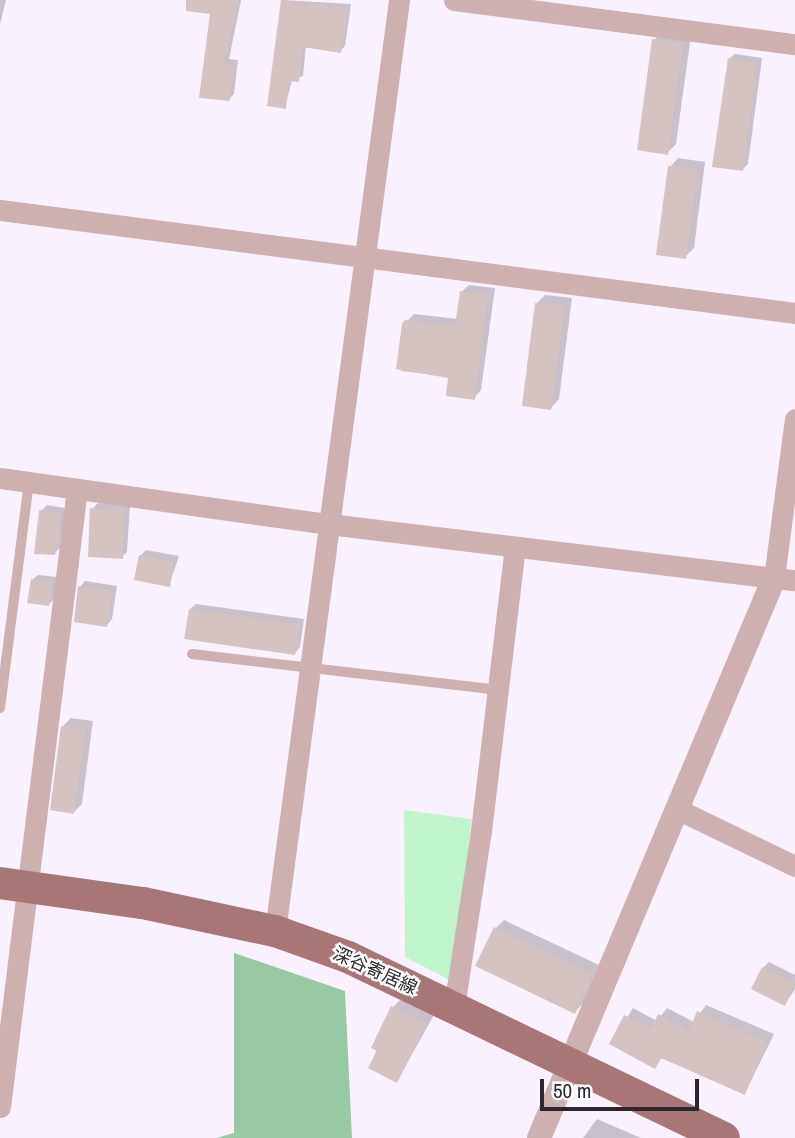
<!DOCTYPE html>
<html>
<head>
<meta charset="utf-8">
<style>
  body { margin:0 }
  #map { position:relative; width:795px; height:1138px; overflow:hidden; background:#faf1fe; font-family:"Archivo Narrow","Noto Sans JP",sans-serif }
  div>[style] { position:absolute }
  .green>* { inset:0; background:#c0f4cd }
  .forest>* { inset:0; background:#96c9a4 }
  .shadow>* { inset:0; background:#0003 }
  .building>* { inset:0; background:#d4c3c1 }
  .service>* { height:10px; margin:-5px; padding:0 5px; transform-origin:5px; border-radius:5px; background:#cdb0b0 }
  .minor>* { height:21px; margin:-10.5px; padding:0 10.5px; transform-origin:10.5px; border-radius:10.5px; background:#cdb0b0 }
  .tertiary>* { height:24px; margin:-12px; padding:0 12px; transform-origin:12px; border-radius:12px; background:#cdb0b0 }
  .primary>* { height:32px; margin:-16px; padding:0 16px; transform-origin:16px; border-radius:16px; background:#a87677 }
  span { translate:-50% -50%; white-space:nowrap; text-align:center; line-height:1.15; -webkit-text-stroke:5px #fff; paint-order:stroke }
  .street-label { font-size:18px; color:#2b272c }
  .scale { position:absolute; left:540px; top:1079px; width:159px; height:32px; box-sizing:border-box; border:4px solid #2b272c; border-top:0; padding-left:9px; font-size:21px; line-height:24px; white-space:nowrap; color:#2b272c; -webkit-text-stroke:5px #fff; paint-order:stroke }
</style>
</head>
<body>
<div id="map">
  <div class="green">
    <div style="clip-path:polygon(404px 810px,472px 819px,450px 980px,405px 957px)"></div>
  </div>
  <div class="forest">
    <div style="clip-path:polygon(234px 953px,345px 991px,352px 1138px,216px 1138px,234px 1133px)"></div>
  </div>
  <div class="shadow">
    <div style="clip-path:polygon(0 0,6px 0,0 24px)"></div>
    <div style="clip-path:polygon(214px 0,241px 0,229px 59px,238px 60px,234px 94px,229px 99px)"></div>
    <div style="clip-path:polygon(282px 0,351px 4px,345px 46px,340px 51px,306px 46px,303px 76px,292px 80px,285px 107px,269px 105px)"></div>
    <div style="clip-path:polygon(663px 31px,691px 35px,676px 144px,667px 153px,654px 40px)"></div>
    <div style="clip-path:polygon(735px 54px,762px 58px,748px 164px,743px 169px,729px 59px)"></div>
    <div style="clip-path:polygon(678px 158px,705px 162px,694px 248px,685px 257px,670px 167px)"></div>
    <div style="clip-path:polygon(469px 285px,495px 288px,481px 390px,474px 398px,450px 377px,401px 371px,407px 321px,414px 314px,458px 319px,461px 292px)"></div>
    <div style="clip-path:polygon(545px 295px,572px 298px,559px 399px,551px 408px,537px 303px)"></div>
    <div style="clip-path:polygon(98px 503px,130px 505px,127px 552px,122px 557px,92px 509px)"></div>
    <div style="clip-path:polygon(47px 505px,65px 508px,60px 548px,54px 554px,41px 511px)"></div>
    <div style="clip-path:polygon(146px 550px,179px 556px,169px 585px,140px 556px)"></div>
    <div style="clip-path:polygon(38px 575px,57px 577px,54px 599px,49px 604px,32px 580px)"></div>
    <div style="clip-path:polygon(85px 581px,117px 586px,112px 619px,107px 625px,80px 587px)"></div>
    <div style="clip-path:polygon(196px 604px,304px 619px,300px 647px,295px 653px,190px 609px)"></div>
    <div style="clip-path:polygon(71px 718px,93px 721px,82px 804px,74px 812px,62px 727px)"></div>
    <div style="clip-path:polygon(504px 920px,599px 965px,583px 1003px,575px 1012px,496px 928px)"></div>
    <div style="clip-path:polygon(769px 962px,795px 975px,795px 989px,785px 1004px,763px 968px)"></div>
    <div style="clip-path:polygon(401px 999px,434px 1015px,397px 1081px,370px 1067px,393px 1007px)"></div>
    <div style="clip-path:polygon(706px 1005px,774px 1034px,745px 1093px,663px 1057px,655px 1066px,611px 1043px,633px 1008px,657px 1021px,667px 1008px,694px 1022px)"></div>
    <div style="clip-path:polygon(597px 1119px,641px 1138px,583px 1138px)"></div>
  </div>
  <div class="building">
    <div style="clip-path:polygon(186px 0,239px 0,224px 64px,234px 65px,230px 101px,199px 98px,210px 14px,186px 11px)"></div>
    <div style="clip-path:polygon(281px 0,347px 8px,341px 53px,303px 47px,299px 82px,289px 81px,286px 109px,267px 106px)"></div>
    <div style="clip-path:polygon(652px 39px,683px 43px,668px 155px,637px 150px)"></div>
    <div style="clip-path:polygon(728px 58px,757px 63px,743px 171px,712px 167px)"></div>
    <div style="clip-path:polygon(668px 166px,698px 170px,686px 259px,656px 255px)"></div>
    <div style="clip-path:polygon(460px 291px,488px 295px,475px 400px,446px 396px,448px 378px,396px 369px,402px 324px,405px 320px,455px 326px)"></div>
    <div style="clip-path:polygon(535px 303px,565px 306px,551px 410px,522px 406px)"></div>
    <div style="clip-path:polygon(90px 508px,125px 510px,123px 559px,88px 557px)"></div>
    <div style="clip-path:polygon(39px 510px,61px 513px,55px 555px,34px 554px)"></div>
    <div style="clip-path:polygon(139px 555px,174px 562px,170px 587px,134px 580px)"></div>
    <div style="clip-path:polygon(31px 579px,52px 582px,49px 606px,27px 603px)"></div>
    <div style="clip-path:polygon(78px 586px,112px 591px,107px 627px,74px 622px)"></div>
    <div style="clip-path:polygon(189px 609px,300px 624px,295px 655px,184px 639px)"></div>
    <div style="clip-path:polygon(61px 726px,86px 729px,74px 814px,50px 810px)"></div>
    <div style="clip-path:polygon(494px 927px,592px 974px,575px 1014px,475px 966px)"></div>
    <div style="clip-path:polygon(762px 967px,795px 983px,785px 1006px,751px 989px)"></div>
    <div style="clip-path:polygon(391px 1006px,427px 1024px,397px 1083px,368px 1068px,377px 1051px,371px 1048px)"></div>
    <div style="clip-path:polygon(697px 1011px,767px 1042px,745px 1095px,661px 1058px,655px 1069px,609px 1044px,624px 1015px,651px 1029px,658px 1014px,689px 1031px)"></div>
  </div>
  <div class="service">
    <div style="left:192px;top:654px;width:307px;rotate:6.7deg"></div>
    <div style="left:0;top:708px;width:228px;rotate:-82.7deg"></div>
  </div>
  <div class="minor">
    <div style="left:454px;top:0;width:344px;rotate:7.4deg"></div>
    <div style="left:0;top:210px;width:802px;rotate:7.38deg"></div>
    <div style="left:0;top:478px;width:332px;rotate:8deg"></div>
    <div style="left:329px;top:524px;width:469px;rotate:6.9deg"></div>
    <div style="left:774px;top:578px;width:160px;rotate:-82.5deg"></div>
    <div style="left:679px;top:810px;width:129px;rotate:25.8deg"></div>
    <div style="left:275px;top:931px;width:939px;rotate:-82.41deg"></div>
    <div style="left:454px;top:1007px;width:178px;rotate:-81.3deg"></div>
    <div style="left:481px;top:831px;width:286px;rotate:-83.2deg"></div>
    <div style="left:0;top:1107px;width:623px;rotate:-82.9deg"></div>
  </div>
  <div class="tertiary">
    <div style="left:539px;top:1138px;width:607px;rotate:-67.23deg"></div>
  </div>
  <div class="primary">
    <div style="left:0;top:883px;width:144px;rotate:8deg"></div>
    <div style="left:143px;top:903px;width:135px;rotate:12deg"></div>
    <div style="left:275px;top:931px;width:77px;rotate:19.6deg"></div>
    <div style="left:348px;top:957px;width:417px;rotate:25.7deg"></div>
  </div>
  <div class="street-label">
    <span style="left:375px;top:971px;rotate:24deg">深谷寄居線</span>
  </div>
  <div class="scale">50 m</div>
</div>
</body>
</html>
